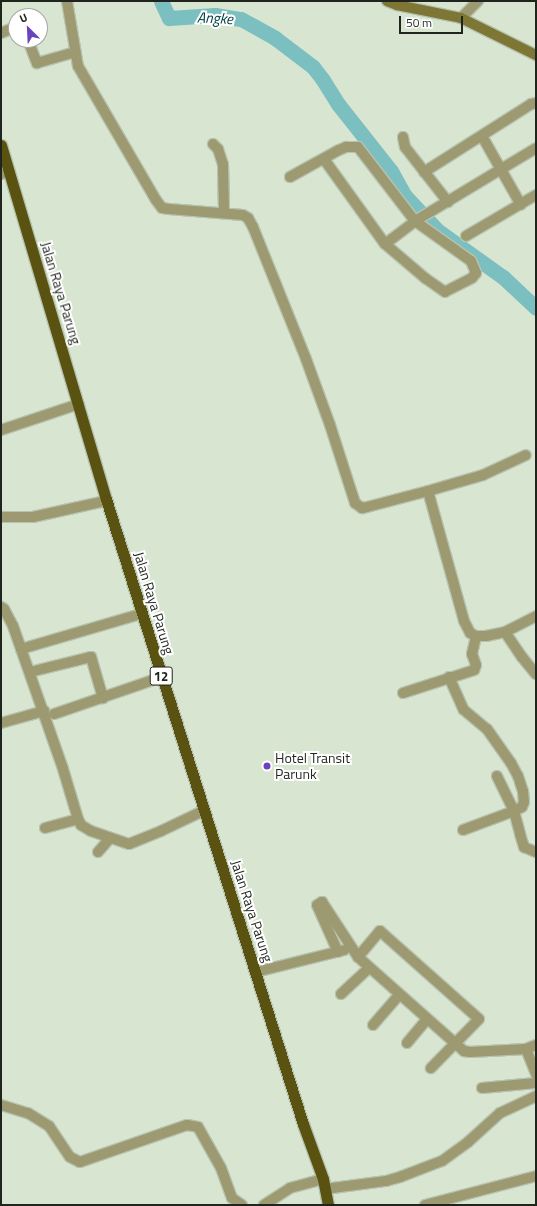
<!DOCTYPE html>
<html>
<head>
<meta charset="utf-8">
<style>
  body { margin:0 }
  #map { position:relative; width:537px; height:1206px; overflow:hidden; background:#d8e6d1; font-family:"Titillium Web",sans-serif }
  div>[style] { position:absolute }
  .river>* { height:15px; margin:-7.5px; padding:0 7.5px; transform-origin:7.5px; border-radius:7.5px; background:#7cbfc0 }
  .roads { filter:drop-shadow(1px 0 #b7c3b0) drop-shadow(-1px 0 #b7c3b0) drop-shadow(0 1px #b7c3b0) drop-shadow(0 -1px #b7c3b0) }
  .minor>* { height:10px; margin:-5px; padding:0 5px; transform-origin:5px; border-radius:5px; background:#9d9970 }
  .secondary>* { height:10px; margin:-5px; padding:0 5px; transform-origin:5px; border-radius:5px; background:#7d7634 }
  .trunk>* { height:11px; margin:-5.5px; padding:0 5.5px; transform-origin:5.5px; border-radius:5.5px; background:#595211 }
  .dots>* { width:11px; height:11px; translate:-50% -50%; box-sizing:border-box; border:2px solid #fff; border-radius:50% }
  span { translate:-50% -50%; white-space:nowrap; text-align:center; line-height:1.15; -webkit-text-stroke:4px #fff; paint-order:stroke }
  .shield-label span { padding:1px 3px; background:#fff; border:1px solid; border-radius:3px; -webkit-text-stroke-width:0 }
  .shield-label { font-size:13px; color:#1f241c; font-weight:700 }
  .street-label { font-size:14px; color:#1f241c }
  .poi-label { font-size:14px; color:#1f241c }
  .left { translate:0 -50%; text-align:left }
  .water-label { font-size:15px; color:#004243; font-style:italic }
  .frame { position:absolute; inset:0; border:2px solid #1f241c; pointer-events:none }
  .north { position:absolute; left:8px; top:8px; width:40px; height:40px; box-sizing:border-box; background:#fff; border:1px solid #a5a7a4; border-radius:50%; rotate:336deg; font-size:11px; font-weight:700; line-height:16px; text-align:center; color:#1f241c }
  .north::after { content:''; display:block; margin:auto; width:14px; height:18px; background:#6744bd; clip-path:polygon(50% 0,100% 100%,50% 72%,0 100%) }
  .scale { position:absolute; left:399px; top:16px; width:64px; height:18px; box-sizing:border-box; border:2px solid #1f241c; border-top:0; padding-left:5px; font-size:12px; line-height:14px; white-space:nowrap; color:#1f241c; -webkit-text-stroke:3px #fff; paint-order:stroke }
</style>
</head>
<body>
<div id="map">
  <div class="river">
    <div style="left:161px;top:1px;width:19px;rotate:65deg"></div>
    <div style="left:169px;top:18px;width:46px;rotate:-3.7deg"></div>
    <div style="left:215px;top:15px;width:26px;rotate:9deg"></div>
    <div style="left:241px;top:19px;width:39px;rotate:29deg"></div>
    <div style="left:275px;top:38px;width:48px;rotate:37.3deg"></div>
    <div style="left:313px;top:67px;width:16px;rotate:52deg"></div>
    <div style="left:323px;top:80px;width:28px;rotate:58deg"></div>
    <div style="left:338px;top:104px;width:85px;rotate:51.7deg"></div>
    <div style="left:391px;top:171px;width:29px;rotate:61deg"></div>
    <div style="left:405px;top:196px;width:47px;rotate:46.7deg"></div>
    <div style="left:437px;top:230px;width:81px;rotate:35.5deg"></div>
    <div style="left:503px;top:277px;width:45px;rotate:43.2deg"></div>
  </div>
  <div class="roads">
    <div class="minor">
      <div style="left:67px;top:1px;width:66px;rotate:80.4deg"></div>
      <div style="left:78px;top:66px;width:155px;rotate:59.8deg"></div>
      <div style="left:156px;top:200px;width:10px;rotate:53deg"></div>
      <div style="left:162px;top:208px;width:7px;rotate:8deg"></div>
      <div style="left:169px;top:209px;width:74px;rotate:4.6deg"></div>
      <div style="left:243px;top:215px;width:6px;rotate:31deg"></div>
      <div style="left:248px;top:218px;width:10px;rotate:61deg"></div>
      <div style="left:253px;top:227px;width:142px;rotate:68.1deg"></div>
      <div style="left:306px;top:359px;width:70px;rotate:70deg"></div>
      <div style="left:330px;top:425px;width:82px;rotate:72.2deg"></div>
      <div style="left:355px;top:503px;width:9px;rotate:36deg"></div>
      <div style="left:362px;top:508px;width:5px;rotate:-11deg"></div>
      <div style="left:367px;top:507px;width:63px;rotate:-14.7deg"></div>
      <div style="left:428px;top:491px;width:135px;rotate:74.5deg"></div>
      <div style="left:464px;top:621px;width:13px;rotate:63deg"></div>
      <div style="left:470px;top:633px;width:7px;rotate:27deg"></div>
      <div style="left:461px;top:18px;width:24px;rotate:-45deg"></div>
      <div style="left:1px;top:33px;width:16px;rotate:-22deg"></div>
      <div style="left:28px;top:40px;width:25px;rotate:69deg"></div>
      <div style="left:37px;top:63px;width:40px;rotate:-16deg"></div>
      <div style="left:482px;top:136px;width:79px;rotate:60.5deg"></div>
      <div style="left:403px;top:137px;width:10px;rotate:79deg"></div>
      <div style="left:405px;top:147px;width:70px;rotate:52deg"></div>
      <div style="left:213px;top:144px;width:7px;rotate:45deg"></div>
      <div style="left:218px;top:149px;width:16px;rotate:72deg"></div>
      <div style="left:223px;top:164px;width:48px;rotate:88.8deg"></div>
      <div style="left:424px;top:172px;width:127px;rotate:-32.4deg"></div>
      <div style="left:531px;top:104px;width:5px;rotate:-11deg"></div>
      <div style="left:1px;top:174px;width:1px"></div>
      <div style="left:290px;top:177px;width:56px;rotate:-28.9deg"></div>
      <div style="left:339px;top:150px;width:8px;rotate:-23deg"></div>
      <div style="left:346px;top:147px;width:12px"></div>
      <div style="left:358px;top:147px;width:93px;rotate:52.4deg"></div>
      <div style="left:415px;top:221px;width:69px;rotate:35.5deg"></div>
      <div style="left:471px;top:261px;width:13px;rotate:67deg"></div>
      <div style="left:476px;top:273px;width:6px;rotate:129deg"></div>
      <div style="left:472px;top:278px;width:30px;rotate:153deg"></div>
      <div style="left:445px;top:292px;width:24px;rotate:-145deg"></div>
      <div style="left:425px;top:278px;width:52px;rotate:-139.6deg"></div>
      <div style="left:385px;top:244px;width:105px;rotate:-125.7deg"></div>
      <div style="left:466px;top:236px;width:81px;rotate:-30.4deg"></div>
      <div style="left:385px;top:244px;width:38px;rotate:-37deg"></div>
      <div style="left:415px;top:221px;width:141px;rotate:-31.1deg"></div>
      <div style="left:1px;top:430px;width:82px;rotate:-18.4deg"></div>
      <div style="left:428px;top:491px;width:57px;rotate:-16.2deg"></div>
      <div style="left:483px;top:475px;width:47px;rotate:-24.9deg"></div>
      <div style="left:1px;top:517px;width:32px"></div>
      <div style="left:33px;top:517px;width:70px;rotate:-12.4deg"></div>
      <div style="left:1px;top:607px;width:4px;rotate:34deg"></div>
      <div style="left:4px;top:609px;width:19px;rotate:62deg"></div>
      <div style="left:13px;top:626px;width:151px;rotate:70.7deg"></div>
      <div style="left:63px;top:769px;width:52px;rotate:73.3deg"></div>
      <div style="left:78px;top:819px;width:7px;rotate:63deg"></div>
      <div style="left:81px;top:825px;width:12px;rotate:31deg"></div>
      <div style="left:91px;top:831px;width:40px;rotate:18.9deg"></div>
      <div style="left:129px;top:844px;width:35px;rotate:-22deg"></div>
      <div style="left:161px;top:831px;width:47px;rotate:-25.5deg"></div>
      <div style="left:505px;top:632px;width:30px;rotate:56deg"></div>
      <div style="left:522px;top:657px;width:22px;rotate:51deg"></div>
      <div style="left:21px;top:649px;width:121px;rotate:-16.3deg"></div>
      <div style="left:30px;top:672px;width:63px;rotate:-13.8deg"></div>
      <div style="left:91px;top:657px;width:43px;rotate:73.7deg"></div>
      <div style="left:449px;top:677px;width:36px;rotate:66deg"></div>
      <div style="left:464px;top:710px;width:30px;rotate:40deg"></div>
      <div style="left:487px;top:729px;width:42px;rotate:54.8deg"></div>
      <div style="left:511px;top:763px;width:15px;rotate:62deg"></div>
      <div style="left:518px;top:776px;width:16px;rotate:72deg"></div>
      <div style="left:523px;top:791px;width:11px;rotate:85deg"></div>
      <div style="left:524px;top:802px;width:5px;rotate:112deg"></div>
      <div style="left:522px;top:807px;width:9px;rotate:153deg"></div>
      <div style="left:514px;top:811px;width:24px;rotate:75deg"></div>
      <div style="left:520px;top:834px;width:14px;rotate:73deg"></div>
      <div style="left:524px;top:847px;width:13px;rotate:23deg"></div>
      <div style="left:403px;top:693px;width:75px;rotate:-17.9deg"></div>
      <div style="left:474px;top:670px;width:5px;rotate:-68deg"></div>
      <div style="left:476px;top:665px;width:12px;rotate:-110deg"></div>
      <div style="left:472px;top:654px;width:18px;rotate:-77deg"></div>
      <div style="left:476px;top:636px;width:10px"></div>
      <div style="left:486px;top:636px;width:19px;rotate:-12deg"></div>
      <div style="left:505px;top:632px;width:35px;rotate:-27deg"></div>
      <div style="left:54px;top:714px;width:114px;rotate:-18.9deg"></div>
      <div style="left:1px;top:723px;width:45px;rotate:-15.6deg"></div>
      <div style="left:45px;top:828px;width:34px;rotate:-15deg"></div>
      <div style="left:463px;top:830px;width:54px;rotate:-20.4deg"></div>
      <div style="left:514px;top:811px;width:39px;rotate:-116deg"></div>
      <div style="left:98px;top:852px;width:18px;rotate:-49deg"></div>
      <div style="left:338px;top:952px;width:51px;rotate:-114.1deg"></div>
      <div style="left:317px;top:905px;width:6px;rotate:-31deg"></div>
      <div style="left:322px;top:902px;width:66px;rotate:56.8deg"></div>
      <div style="left:358px;top:957px;width:142px;rotate:41.6deg"></div>
      <div style="left:464px;top:1051px;width:6px;rotate:9deg"></div>
      <div style="left:470px;top:1052px;width:56px;rotate:-3.1deg"></div>
      <div style="left:526px;top:1049px;width:11px;rotate:-22deg"></div>
      <div style="left:358px;top:957px;width:34px;rotate:-50deg"></div>
      <div style="left:380px;top:931px;width:132px;rotate:41.6deg"></div>
      <div style="left:479px;top:1019px;width:69px;rotate:134.4deg"></div>
      <div style="left:256px;top:972px;width:91px;rotate:-14deg"></div>
      <div style="left:341px;top:994px;width:38px;rotate:-43deg"></div>
      <div style="left:373px;top:1025px;width:40px;rotate:-49deg"></div>
      <div style="left:407px;top:1043px;width:31px;rotate:-50deg"></div>
      <div style="left:526px;top:1049px;width:27px;rotate:68deg"></div>
      <div style="left:482px;top:1088px;width:54px;rotate:-5.3deg"></div>
      <div style="left:1px;top:1105px;width:28px;rotate:17deg"></div>
      <div style="left:28px;top:1113px;width:25px;rotate:32deg"></div>
      <div style="left:49px;top:1126px;width:37px;rotate:56deg"></div>
      <div style="left:70px;top:1157px;width:11px;rotate:27deg"></div>
      <div style="left:80px;top:1162px;width:113px;rotate:-19.1deg"></div>
      <div style="left:187px;top:1125px;width:11px;rotate:10deg"></div>
      <div style="left:198px;top:1127px;width:47px;rotate:60.7deg"></div>
      <div style="left:221px;top:1168px;width:32px;rotate:70deg"></div>
      <div style="left:232px;top:1198px;width:12px;rotate:35deg"></div>
      <div style="left:325px;top:1189px;width:62px;rotate:-7.5deg"></div>
      <div style="left:386px;top:1181px;width:15px;rotate:-16deg"></div>
      <div style="left:400px;top:1177px;width:45px;rotate:-20.9deg"></div>
      <div style="left:442px;top:1161px;width:32px;rotate:-36deg"></div>
      <div style="left:468px;top:1142px;width:43px;rotate:-42.2deg"></div>
      <div style="left:500px;top:1113px;width:40px;rotate:-25deg"></div>
      <div style="left:264px;top:1205px;width:31px;rotate:-33deg"></div>
      <div style="left:290px;top:1188px;width:34px;rotate:-15deg"></div>
      <div style="left:425px;top:1205px;width:115px;rotate:-14.6deg"></div>
    </div>
    <div class="secondary">
      <div style="left:387px;top:1px;width:11px;rotate:22deg"></div>
      <div style="left:397px;top:5px;width:65px;rotate:11.5deg"></div>
      <div style="left:461px;top:18px;width:84px;rotate:26.3deg"></div>
    </div>
    <div class="trunk">
      <div style="left:1px;top:145px;width:369px;rotate:73.5deg"></div>
      <div style="left:106px;top:499px;width:655px;rotate:72.51deg"></div>
      <div style="left:303px;top:1124px;width:59px;rotate:70deg"></div>
      <div style="left:323px;top:1179px;width:26px;rotate:79deg"></div>
    </div>
  </div>
  <div class="dots">
    <div style="left:267px;top:766px;background:#6744bd"></div>
  </div>
  <div class="shield-label">
    <span style="left:161px;top:676px">12</span>
  </div>
  <div class="street-label">
    <span style="left:61px;top:293px;rotate:73deg">Jalan Raya Parung</span>
    <span style="left:154px;top:603px;rotate:73deg">Jalan Raya Parung</span>
    <span style="left:252px;top:911px;rotate:72deg">Jalan Raya Parung</span>
  </div>
  <div class="poi-label">
    <span class="left" style="left:275px;top:766px">Hotel Transit<br>Parunk</span>
  </div>
  <div class="water-label">
    <span style="left:215px;top:18px;rotate:3deg">Angke</span>
  </div>
  <div class="frame"></div>
  <div class="north">U</div>
  <div class="scale">50 m</div>
</div>
</body>
</html>
